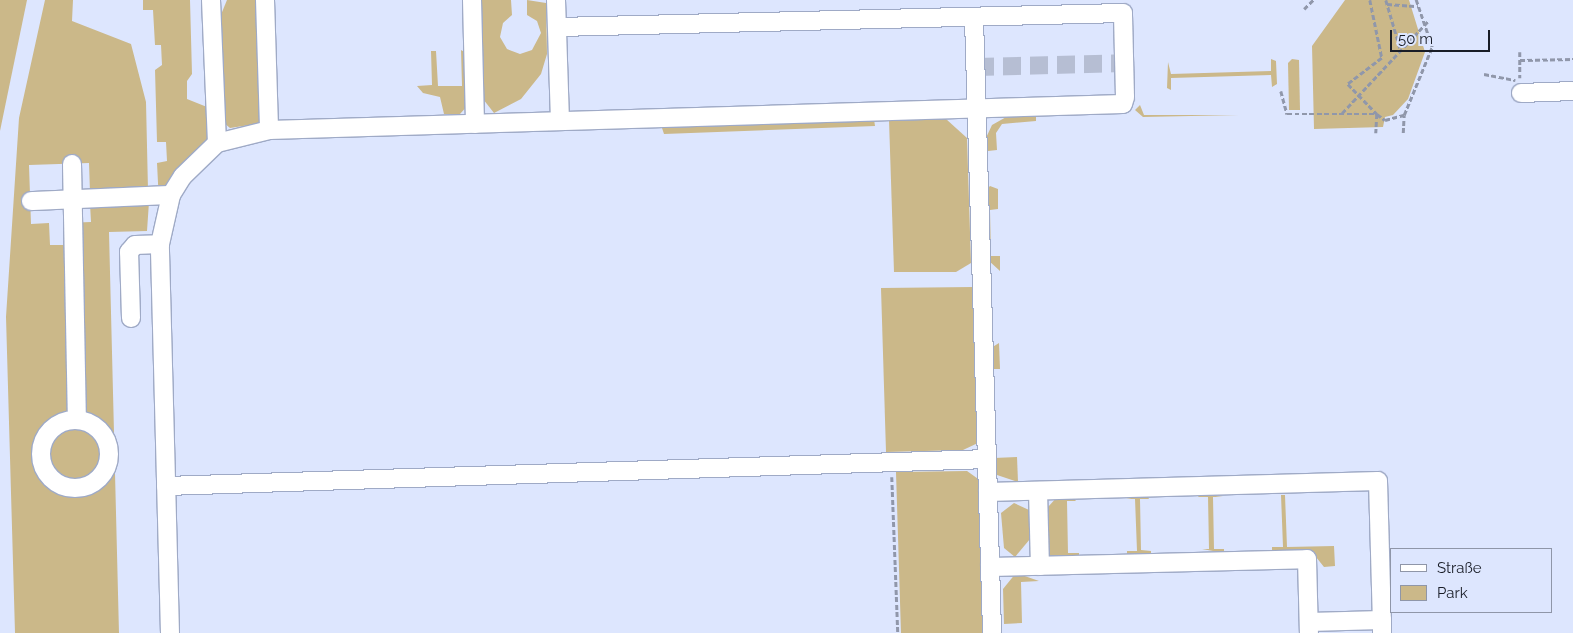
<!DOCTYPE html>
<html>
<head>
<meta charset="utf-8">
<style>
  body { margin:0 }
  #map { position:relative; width:1573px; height:633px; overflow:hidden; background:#dde6fe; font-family:Raleway,sans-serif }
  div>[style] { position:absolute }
  .green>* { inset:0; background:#cbb889 }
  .minor-tunnel>* { height:18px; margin-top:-9px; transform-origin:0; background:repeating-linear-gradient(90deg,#b6bed3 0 18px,transparent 0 27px) }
  .path>* { height:2.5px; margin-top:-1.25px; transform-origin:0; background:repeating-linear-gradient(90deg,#9097aa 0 5px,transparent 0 7.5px) }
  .roads { filter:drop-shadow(1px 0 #9faac6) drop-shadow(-1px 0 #9faac6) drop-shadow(0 1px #9faac6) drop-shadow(0 -1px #9faac6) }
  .minor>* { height:18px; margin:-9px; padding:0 9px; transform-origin:9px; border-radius:9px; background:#fff }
  .minor>.ring { margin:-9px; padding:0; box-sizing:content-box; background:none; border:18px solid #fff; border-radius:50% }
  span { translate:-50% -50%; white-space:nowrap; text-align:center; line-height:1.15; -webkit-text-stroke:5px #dde6fe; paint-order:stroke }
  .legend { position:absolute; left:1390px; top:548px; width:162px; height:65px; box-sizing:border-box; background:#dde6fe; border:1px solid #8f96a8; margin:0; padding:6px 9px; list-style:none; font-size:15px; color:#191d27 }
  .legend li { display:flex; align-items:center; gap:10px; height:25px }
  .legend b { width:25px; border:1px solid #8f96a8 }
  .scale { position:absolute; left:1390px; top:30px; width:100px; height:22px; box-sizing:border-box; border:2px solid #191d27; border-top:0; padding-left:6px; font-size:15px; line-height:18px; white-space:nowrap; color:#191d27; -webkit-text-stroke:4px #dde6fe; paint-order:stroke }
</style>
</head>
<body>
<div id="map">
  <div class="green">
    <div style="clip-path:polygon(0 0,27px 0,0 131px)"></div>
    <div style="clip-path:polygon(45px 0,73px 0,72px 21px,131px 44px,146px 102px,148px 190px,90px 193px,89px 163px,29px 165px,31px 224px,49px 223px,50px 245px,64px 245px,64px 223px,91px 222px,90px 204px,149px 202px,147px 231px,109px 232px,119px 633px,15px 633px,6px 317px,19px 118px)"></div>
    <div style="clip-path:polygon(143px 0,190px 0,192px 74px,187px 81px,187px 99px,207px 107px,209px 140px,159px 203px,157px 163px,167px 161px,166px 142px,157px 142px,155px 70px,162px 65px,161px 45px,155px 45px,153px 10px,143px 10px)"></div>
    <div style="clip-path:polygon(227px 0,260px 0,263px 123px,230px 128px,224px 123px,220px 17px)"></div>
    <div style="clip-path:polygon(478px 0,511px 0,512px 15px,503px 23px,500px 37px,507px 49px,520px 54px,532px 50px,541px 33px,537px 21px,527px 15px,527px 0,546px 3px,547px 54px,541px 74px,521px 99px,494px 113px,483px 99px)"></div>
    <div style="clip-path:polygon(1345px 0,1409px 0,1425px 52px,1408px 99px,1393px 115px,1385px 117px,1383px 127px,1314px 129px,1312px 46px)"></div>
    <div style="clip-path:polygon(461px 50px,466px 53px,468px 105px,460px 114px,444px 114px,440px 97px,423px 93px,417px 86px,432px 85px,431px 51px,436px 51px,438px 86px,462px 86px)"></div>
    <div style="clip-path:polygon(1271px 59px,1276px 61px,1277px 84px,1272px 87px,1271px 75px,1171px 78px,1171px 90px,1167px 88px,1168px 62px,1171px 74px,1271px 71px)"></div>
    <div style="clip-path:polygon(1292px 59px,1299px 60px,1300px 110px,1289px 110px,1288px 63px)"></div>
    <div style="clip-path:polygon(1140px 105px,1144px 115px,1239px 115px,1143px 117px,1135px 110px)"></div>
    <div style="clip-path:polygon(1036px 115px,1036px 121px,1002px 124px,996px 133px,997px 150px,988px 151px,985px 163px,985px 140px,992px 125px,1008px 116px)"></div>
    <div style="clip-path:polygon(874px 119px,875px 126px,664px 134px,661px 125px)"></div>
    <div style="clip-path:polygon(946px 119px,967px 138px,971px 263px,956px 272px,894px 272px,889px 120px)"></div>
    <div style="clip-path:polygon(990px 186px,998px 189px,998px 209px,990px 210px,991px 256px,1000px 256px,1000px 271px,988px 260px,986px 190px)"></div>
    <div style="clip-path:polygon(973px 287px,978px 443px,963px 450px,886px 452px,881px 288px)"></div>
    <div style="clip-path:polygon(999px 343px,1000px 369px,992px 369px,991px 348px)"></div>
    <div style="clip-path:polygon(1017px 457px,1018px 482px,997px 475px,994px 458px)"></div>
    <div style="clip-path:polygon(967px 471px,981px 481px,985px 633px,901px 633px,896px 472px)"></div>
    <div style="clip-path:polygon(1200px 494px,1223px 497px,1213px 497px,1214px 549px,1224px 549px,1224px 553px,1202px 549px,1209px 549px,1208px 497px,1198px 497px)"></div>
    <div style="clip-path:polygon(1071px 495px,1076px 501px,1067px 501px,1068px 553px,1079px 553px,1079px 557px,1049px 558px,1048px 507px,1058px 496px)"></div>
    <div style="clip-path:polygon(1147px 495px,1149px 499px,1140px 499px,1141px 550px,1151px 551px,1151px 555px,1127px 556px,1127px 551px,1137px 551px,1135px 499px,1126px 499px)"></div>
    <div style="clip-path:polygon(1281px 495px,1285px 495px,1287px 547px,1334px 546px,1335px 566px,1324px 567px,1312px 552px,1272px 552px,1272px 547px,1283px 547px)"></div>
    <div style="clip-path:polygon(1014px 503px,1029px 510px,1030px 539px,1015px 557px,1004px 548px,1001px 513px)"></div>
    <div style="clip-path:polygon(1016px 573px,1039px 581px,1021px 582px,1022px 623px,1004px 624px,1003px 589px)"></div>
  </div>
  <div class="minor-tunnel">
    <div style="left:976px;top:67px;width:148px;rotate:-1.5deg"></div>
  </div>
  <div class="path">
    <div style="left:1370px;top:0;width:59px;rotate:78.3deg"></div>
    <div style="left:1382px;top:58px;width:43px;rotate:142.6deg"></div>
    <div style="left:1348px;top:84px;width:42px;rotate:46deg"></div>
    <div style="left:1377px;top:114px;width:19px;rotate:93deg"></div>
    <div style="left:1386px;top:0;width:53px;rotate:73.6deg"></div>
    <div style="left:1387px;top:4px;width:31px;rotate:4deg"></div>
    <div style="left:1304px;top:9px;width:13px;rotate:-45deg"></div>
    <div style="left:1520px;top:52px;width:26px;rotate:90deg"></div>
    <div style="left:1520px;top:60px;width:53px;rotate:-1.1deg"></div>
    <div style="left:1484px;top:74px;width:32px;rotate:11deg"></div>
    <div style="left:1281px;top:91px;width:24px;rotate:75deg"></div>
    <div style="left:1287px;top:114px;width:90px"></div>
    <div style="left:1377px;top:114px;width:10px;rotate:37deg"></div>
    <div style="left:1385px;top:120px;width:20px;rotate:-15deg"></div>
    <div style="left:1342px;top:113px;width:127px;rotate:-46.9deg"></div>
    <div style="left:1403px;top:133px;width:18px;rotate:-87deg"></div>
    <div style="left:1404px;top:115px;width:74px;rotate:-67.6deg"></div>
    <div style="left:1432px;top:47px;width:50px;rotate:-108.8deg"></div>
    <div style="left:892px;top:477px;width:156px;rotate:87.8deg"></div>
  </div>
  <div class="roads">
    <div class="minor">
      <div style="left:211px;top:0;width:143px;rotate:87.6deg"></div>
      <div style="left:265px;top:0;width:130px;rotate:88.2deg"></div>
      <div style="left:472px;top:0;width:124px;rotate:88.6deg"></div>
      <div style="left:556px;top:0;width:121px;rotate:88.1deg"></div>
      <div style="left:974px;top:18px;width:615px;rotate:88.32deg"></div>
      <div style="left:1521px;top:93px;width:52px;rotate:-2.2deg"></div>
      <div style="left:72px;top:164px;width:256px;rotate:88.9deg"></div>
      <div style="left:31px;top:201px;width:140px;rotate:-2.5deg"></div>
      <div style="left:131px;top:318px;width:66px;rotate:-91.7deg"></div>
      <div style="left:129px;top:252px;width:9px;rotate:-49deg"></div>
      <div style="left:135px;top:245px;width:25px;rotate:-2deg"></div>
      <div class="ring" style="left:41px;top:420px;width:50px;height:50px"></div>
      <div style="left:166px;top:486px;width:821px;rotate:-1.88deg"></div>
      <div style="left:1038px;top:491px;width:75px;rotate:88.5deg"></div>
      <div style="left:988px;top:492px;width:390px;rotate:-1.6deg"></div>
      <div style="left:1378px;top:481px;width:139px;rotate:88.4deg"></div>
      <div style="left:990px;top:567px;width:317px;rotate:-1.4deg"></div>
      <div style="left:1307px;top:559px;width:74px;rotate:88.5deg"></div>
      <div style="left:1309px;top:622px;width:73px;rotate:-1.6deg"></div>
      <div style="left:1382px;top:620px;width:13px;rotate:90deg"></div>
      <div style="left:170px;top:633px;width:389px;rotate:-91.5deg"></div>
      <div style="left:160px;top:244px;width:50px;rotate:-77.3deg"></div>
      <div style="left:171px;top:195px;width:22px;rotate:-58deg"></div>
      <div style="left:183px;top:176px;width:47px;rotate:-44.1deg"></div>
      <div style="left:217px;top:143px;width:54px;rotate:-14deg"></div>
      <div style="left:269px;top:130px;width:854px;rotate:-1.74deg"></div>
      <div style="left:1123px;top:104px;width:7px;rotate:-74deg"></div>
      <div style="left:1125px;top:97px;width:84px;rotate:-91.4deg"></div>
      <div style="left:1123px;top:13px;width:566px;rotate:178.58deg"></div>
    </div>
  </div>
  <ul class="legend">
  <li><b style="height:6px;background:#fff"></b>Straße</li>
  <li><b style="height:14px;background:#cbb889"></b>Park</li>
  </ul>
  <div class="scale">50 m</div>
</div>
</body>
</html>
